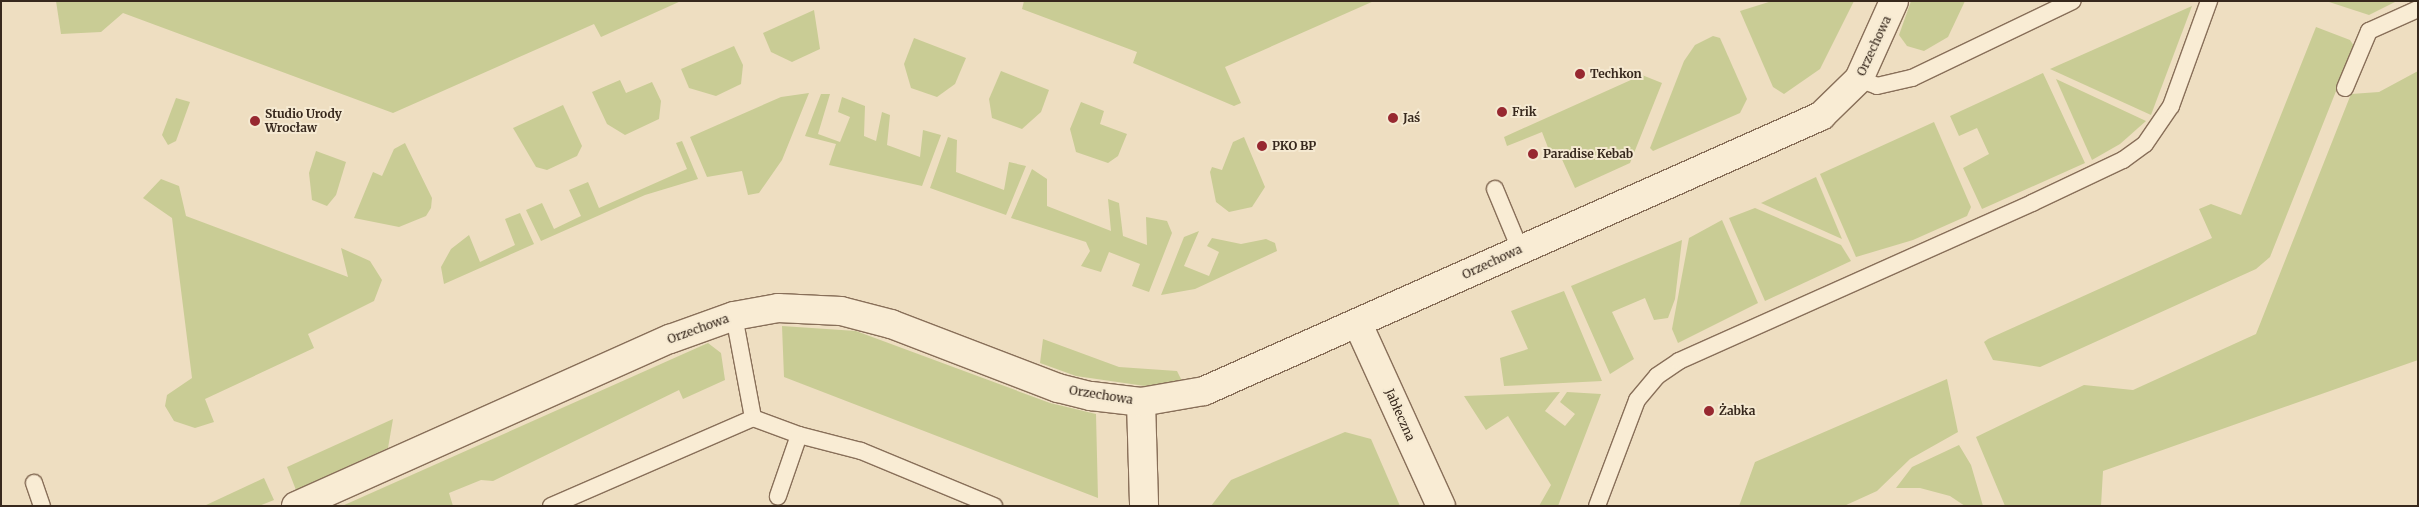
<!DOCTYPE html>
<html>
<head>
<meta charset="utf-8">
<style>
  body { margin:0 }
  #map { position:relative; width:2419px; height:507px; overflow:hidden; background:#eedec1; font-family:Merriweather,serif }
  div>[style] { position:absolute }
  .green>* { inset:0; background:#c9cc95 }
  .roads { filter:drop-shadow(1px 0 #886f59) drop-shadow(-1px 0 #886f59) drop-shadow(0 1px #886f59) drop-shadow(0 -1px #886f59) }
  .lane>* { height:16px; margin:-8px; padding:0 8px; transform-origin:8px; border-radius:8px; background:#f9ecd4 }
  .street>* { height:28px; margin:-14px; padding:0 14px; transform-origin:14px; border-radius:14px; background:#f9ecd4 }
  .dots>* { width:14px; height:14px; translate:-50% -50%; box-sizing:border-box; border:2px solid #f5e9d1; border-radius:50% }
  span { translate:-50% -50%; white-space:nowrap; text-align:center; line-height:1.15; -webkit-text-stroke:4px #f5e9d1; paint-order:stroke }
  .street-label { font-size:12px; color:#37281d }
  .poi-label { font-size:12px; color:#37281d; font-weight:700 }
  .left { translate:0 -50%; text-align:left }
  .frame { position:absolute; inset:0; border:2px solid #37281d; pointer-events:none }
</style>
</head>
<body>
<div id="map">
  <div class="green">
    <div style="clip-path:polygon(56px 1px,681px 1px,601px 37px,594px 24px,393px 113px,123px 13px,101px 32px,61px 34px)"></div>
    <div style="clip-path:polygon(1024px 1px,1374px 1px,1225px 67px,1241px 103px,1234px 106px,1133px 63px,1137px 52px,1022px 9px)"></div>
    <div style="clip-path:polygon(1772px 1px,1854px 1px,1820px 69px,1784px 94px,1773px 87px,1740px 11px)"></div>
    <div style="clip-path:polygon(1911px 1px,1965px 1px,1948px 37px,1924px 51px,1907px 46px,1899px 35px)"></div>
    <div style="clip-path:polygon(2326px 1px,2397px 1px,2369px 15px)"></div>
    <div style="clip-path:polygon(2192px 6px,2151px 115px,2050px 69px)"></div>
    <div style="clip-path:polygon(814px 10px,820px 49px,792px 62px,771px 52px,763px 33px)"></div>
    <div style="clip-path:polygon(2316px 27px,2350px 40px,2354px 46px,2270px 257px,2256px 269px,2040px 367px,1993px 360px,1984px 342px,1988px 339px,2212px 238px,2199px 209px,2211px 204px,2241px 215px)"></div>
    <div style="clip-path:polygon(1713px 36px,1720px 38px,1747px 99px,1740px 113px,1653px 151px,1650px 148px,1684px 61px,1695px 45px)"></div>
    <div style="clip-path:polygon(914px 38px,966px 58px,955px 84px,937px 97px,911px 88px,904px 64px)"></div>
    <div style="clip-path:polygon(734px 46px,743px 65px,741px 84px,716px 96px,689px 88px,681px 69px)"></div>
    <div style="clip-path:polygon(1001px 71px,1049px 90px,1041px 112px,1022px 129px,992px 118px,989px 99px)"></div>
    <div style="clip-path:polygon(2418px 71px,2418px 360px,2103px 471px,2101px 506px,2005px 506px,1976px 437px,2084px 385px,2133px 390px,2256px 334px,2351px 94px,2379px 92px)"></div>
    <div style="clip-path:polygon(2043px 73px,2085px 163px,1982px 209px,1963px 168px,1989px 154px,1977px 128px,1959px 136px,1950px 116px)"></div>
    <div style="clip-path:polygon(1642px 75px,1662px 83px,1630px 163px,1575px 188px,1560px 155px,1552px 158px,1542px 132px,1507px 146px,1504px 137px)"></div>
    <div style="clip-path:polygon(2056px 79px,2146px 121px,2120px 144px,2092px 160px)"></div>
    <div style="clip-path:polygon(620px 80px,626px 93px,652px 82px,661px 101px,659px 119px,625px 135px,607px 124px,592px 92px)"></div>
    <div style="clip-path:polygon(809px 93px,782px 160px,759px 193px,748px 195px,742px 171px,707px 177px,690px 137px,781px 97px)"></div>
    <div style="clip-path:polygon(821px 94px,830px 94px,818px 134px,840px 142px,850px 117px,838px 112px,842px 97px,865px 106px,864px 136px,876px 141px,882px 112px,890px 115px,887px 145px,920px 157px,923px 130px,941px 135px,922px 186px,829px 165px,836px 144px,805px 136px)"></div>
    <div style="clip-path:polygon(176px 98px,190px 102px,176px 141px,168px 145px,162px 135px)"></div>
    <div style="clip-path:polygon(1081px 102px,1104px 111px,1100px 124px,1127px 134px,1118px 156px,1108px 163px,1076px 152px,1070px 129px)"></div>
    <div style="clip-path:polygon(563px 105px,582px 146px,577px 156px,547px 170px,536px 167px,513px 128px)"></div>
    <div style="clip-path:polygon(1934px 122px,1971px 207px,1967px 216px,1913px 240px,1856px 257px,1820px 174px)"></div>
    <div style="clip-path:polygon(948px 137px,957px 140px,956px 172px,1004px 190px,1009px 162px,1026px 166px,1006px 215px,930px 188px)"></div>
    <div style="clip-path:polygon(1244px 137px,1265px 187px,1252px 207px,1229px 212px,1216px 202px,1210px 172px,1212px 167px,1222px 170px,1233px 142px)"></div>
    <div style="clip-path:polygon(682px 141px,698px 179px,645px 195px,541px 241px,526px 210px,542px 203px,554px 229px,581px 216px,569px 190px,588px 182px,599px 208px,687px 169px,676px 143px)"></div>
    <div style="clip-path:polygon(405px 143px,432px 198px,431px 208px,426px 216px,399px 227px,354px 218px,373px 172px,382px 176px,394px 149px)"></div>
    <div style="clip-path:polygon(316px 151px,346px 162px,336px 195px,327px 206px,312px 200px,309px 173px)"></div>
    <div style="clip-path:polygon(1032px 169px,1047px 179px,1047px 206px,1111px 231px,1108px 199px,1119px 203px,1123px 236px,1147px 245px,1146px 217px,1167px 221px,1172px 233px,1149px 292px,1132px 286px,1140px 264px,1109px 252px,1101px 272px,1081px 266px,1090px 251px,1086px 242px,1011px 218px)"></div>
    <div style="clip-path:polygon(1816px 177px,1842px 239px,1761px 203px)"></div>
    <div style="clip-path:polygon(161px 179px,179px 186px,186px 216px,348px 277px,341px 248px,370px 261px,382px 280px,374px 301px,308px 334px,314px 348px,205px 399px,214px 422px,195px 428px,174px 421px,165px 406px,167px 395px,192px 378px,172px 218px,143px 198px)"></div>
    <div style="clip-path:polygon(1755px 208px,1841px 245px,1851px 261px,1765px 301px,1729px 218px)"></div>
    <div style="clip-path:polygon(520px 213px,534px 244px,444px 284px,441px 267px,451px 249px,469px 235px,480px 262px,515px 245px,505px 219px)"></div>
    <div style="clip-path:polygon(1722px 220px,1758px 303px,1678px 343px,1672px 329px,1689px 238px)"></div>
    <div style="clip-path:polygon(1199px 231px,1184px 266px,1209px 276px,1219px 252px,1207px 246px,1212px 238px,1241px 244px,1266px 239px,1275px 243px,1277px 251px,1195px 289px,1161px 295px,1184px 237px)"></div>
    <div style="clip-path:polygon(1682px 240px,1675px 299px,1668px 318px,1654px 320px,1645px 298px,1612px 312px,1634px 359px,1610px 374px,1571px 286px)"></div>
    <div style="clip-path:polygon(1564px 291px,1602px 381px,1504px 386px,1500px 358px,1528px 349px,1511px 311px)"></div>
    <div style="clip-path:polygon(782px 326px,856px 331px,1050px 403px,1096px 414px,1098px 498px,784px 377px)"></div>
    <div style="clip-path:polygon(1043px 339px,1119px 367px,1177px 371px,1182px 381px,1145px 386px,1076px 376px,1040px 363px)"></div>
    <div style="clip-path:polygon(708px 343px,721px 353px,725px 380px,683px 399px,679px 390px,493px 481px,481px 480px,449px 493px,453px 506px,342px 506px)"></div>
    <div style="clip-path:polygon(1947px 379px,1958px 432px,1910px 459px,1877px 491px,1844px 506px,1739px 506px,1755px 462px)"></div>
    <div style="clip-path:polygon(1560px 392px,1545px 411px,1565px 426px,1575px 414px,1560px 402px,1567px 392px,1601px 394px,1558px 506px,1539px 506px,1551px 485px,1508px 416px,1486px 430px,1464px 396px)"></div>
    <div style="clip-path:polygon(393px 419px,388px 448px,296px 490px,287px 467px)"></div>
    <div style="clip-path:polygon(1345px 432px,1371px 439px,1400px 506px,1211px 506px,1231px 480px)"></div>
    <div style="clip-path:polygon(1959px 445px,1971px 465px,1983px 506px,1965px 506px,1950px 496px,1920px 488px,1896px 488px,1912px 467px)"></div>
    <div style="clip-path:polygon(264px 478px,274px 500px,259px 506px,204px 506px)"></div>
  </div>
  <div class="roads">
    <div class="lane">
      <div style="left:1859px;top:79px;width:19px;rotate:21deg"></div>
      <div style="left:1877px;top:86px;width:36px;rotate:-13deg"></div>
      <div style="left:1912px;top:78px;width:178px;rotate:-25.6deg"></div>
      <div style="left:2345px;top:88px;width:62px;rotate:-67.2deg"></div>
      <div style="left:2369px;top:31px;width:54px;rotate:-24.2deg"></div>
      <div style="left:1495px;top:189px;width:65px;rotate:67.4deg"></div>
      <div style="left:734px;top:316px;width:104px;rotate:79.4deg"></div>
      <div style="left:753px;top:418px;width:49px;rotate:20.3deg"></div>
      <div style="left:799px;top:435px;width:65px;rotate:109deg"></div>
      <div style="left:799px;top:435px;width:64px;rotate:14.5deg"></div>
      <div style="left:861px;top:451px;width:144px;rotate:22.5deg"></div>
      <div style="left:34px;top:483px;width:24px;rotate:71deg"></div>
      <div style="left:551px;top:506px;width:220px;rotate:-23.5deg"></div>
      <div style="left:1597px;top:506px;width:113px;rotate:-69.3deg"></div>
      <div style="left:1637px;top:400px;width:31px;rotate:-50deg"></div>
      <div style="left:1657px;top:376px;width:27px;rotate:-34deg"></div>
      <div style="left:1679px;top:361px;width:387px;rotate:-24.1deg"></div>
      <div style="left:2032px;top:203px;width:101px;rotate:-25.3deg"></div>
      <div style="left:2123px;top:160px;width:27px;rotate:-36deg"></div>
      <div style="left:2145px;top:144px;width:46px;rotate:-55.6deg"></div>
      <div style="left:2171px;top:106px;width:112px;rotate:-70.1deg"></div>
    </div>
    <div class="street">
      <div style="left:1358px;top:324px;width:200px;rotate:65.5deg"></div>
      <div style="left:1141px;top:402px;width:104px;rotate:88.3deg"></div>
      <div style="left:296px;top:506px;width:410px;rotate:-24.1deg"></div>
      <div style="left:670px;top:339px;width:68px;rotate:-19.8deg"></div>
      <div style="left:734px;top:316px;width:45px;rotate:-10.3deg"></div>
      <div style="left:778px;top:308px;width:63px;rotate:2.7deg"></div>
      <div style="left:841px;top:311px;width:52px;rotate:14.6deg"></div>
      <div style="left:891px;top:324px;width:179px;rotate:21deg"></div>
      <div style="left:1058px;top:388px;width:34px;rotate:14deg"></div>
      <div style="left:1091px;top:396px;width:50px;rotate:6.8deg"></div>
      <div style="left:1141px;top:402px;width:64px;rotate:-9.9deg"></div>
      <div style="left:1204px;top:391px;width:676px;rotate:-24.02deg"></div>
      <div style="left:1821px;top:116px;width:53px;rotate:-44.2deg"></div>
      <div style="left:1859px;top:79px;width:85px;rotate:-65.8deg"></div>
    </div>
  </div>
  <div class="dots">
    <div style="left:1580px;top:74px;background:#972830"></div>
    <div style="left:1502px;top:112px;background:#972830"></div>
    <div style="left:1393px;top:118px;background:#972830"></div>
    <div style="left:255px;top:121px;background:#972830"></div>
    <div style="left:1262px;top:146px;background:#972830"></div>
    <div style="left:1533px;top:154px;background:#972830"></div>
    <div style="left:1709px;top:411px;background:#972830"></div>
  </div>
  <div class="street-label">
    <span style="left:1874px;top:46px;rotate:-65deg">Orzechowa</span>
    <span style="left:1492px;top:262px;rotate:-25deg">Orzechowa</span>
    <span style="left:698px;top:329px;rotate:-20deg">Orzechowa</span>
    <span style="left:1101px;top:395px;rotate:9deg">Orzechowa</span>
    <span style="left:1400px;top:415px;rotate:66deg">Jabłeczna</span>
  </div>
  <div class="poi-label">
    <span class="left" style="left:1590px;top:74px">Techkon</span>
    <span class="left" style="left:1512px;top:112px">Frik</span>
    <span class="left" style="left:265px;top:121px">Studio Urody<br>Wrocław</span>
    <span class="left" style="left:1403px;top:118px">Jaś</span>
    <span class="left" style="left:1272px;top:146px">PKO BP</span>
    <span class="left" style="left:1543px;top:154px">Paradise Kebab</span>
    <span class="left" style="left:1719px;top:411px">Żabka</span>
  </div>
  <div class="frame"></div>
</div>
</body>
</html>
